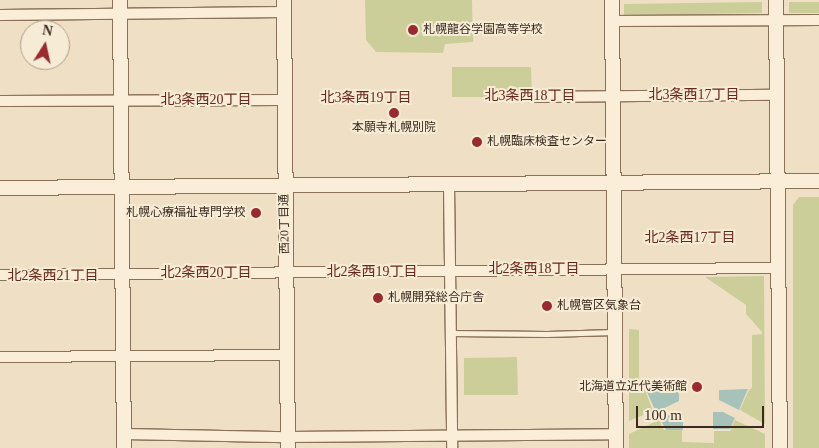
<!DOCTYPE html>
<html>
<head>
<meta charset="utf-8">
<style>
  body { margin:0 }
  #map { position:relative; width:819px; height:448px; overflow:hidden; background:#efe0c5; font-family:"Times New Roman","Noto Sans JP",serif }
  div>[style] { position:absolute }
  .green>* { inset:0; background:#cbce98 }
  .water>* { inset:0; background:#a7c3b9 }
  .roads { filter:drop-shadow(1px 0 #8b715a) drop-shadow(-1px 0 #8b715a) drop-shadow(0 1px #8b715a) drop-shadow(0 -1px #8b715a) }
  .lane>* { height:5px; margin:-2.5px; padding:0 2.5px; transform-origin:2.5px; border-radius:2.5px; background:#faeed9 }
  .street>* { height:10px; margin:-5px; padding:0 5px; transform-origin:5px; border-radius:5px; background:#faeed9 }
  .secondary>* { height:14px; margin:-7px; padding:0 7px; transform-origin:7px; border-radius:7px; background:#faeed9 }
  .dots>* { width:14px; height:14px; translate:-50% -50%; box-sizing:border-box; border:2px solid #f6ebd5; border-radius:50% }
  span { translate:-50% -50%; white-space:nowrap; text-align:center; line-height:1.15; -webkit-text-stroke:4px #f6ebd5; paint-order:stroke }
  .poi-label { font-size:12px; color:#3b2b1f }
  .left { translate:0 -50%; text-align:left }
  .right { translate:-100% -50%; text-align:right }
  .street-label { font-size:12px; color:#3b2b1f }
  .neighbourhood-label { font-size:14px; color:#68281d }
  .north { position:absolute; left:20px; top:20px; width:50px; height:50px; box-sizing:border-box; background:#f6ebd5; border:1px solid #ab9e8c; border-radius:50%; rotate:10deg; font-size:14px; font-weight:700; line-height:20px; text-align:center; color:#3b2b1f }
  .north::after { content:''; display:block; margin:auto; width:18px; height:22px; background:#9b2930; clip-path:polygon(50% 0,100% 100%,50% 72%,0 100%) }
  .scale { position:absolute; left:636px; top:406px; width:128px; height:22px; box-sizing:border-box; border:2px solid #3b2b1f; border-top:0; padding-left:6px; font-size:15px; line-height:18px; white-space:nowrap; color:#3b2b1f; -webkit-text-stroke:4px #f6ebd5; paint-order:stroke }
</style>
</head>
<body>
<div id="map">
  <div class="green">
    <div style="clip-path:polygon(365px 0,472px 0,473px 42px,445px 44px,443px 53px,376px 52px,366px 40px)"></div>
    <div style="clip-path:polygon(762px 2px,762px 13px,624px 15px,624px 4px)"></div>
    <div style="clip-path:polygon(789px 2px,819px 2px,819px 13px,789px 13px)"></div>
    <div style="clip-path:polygon(452px 67px,531px 67px,532px 97px,452px 97px)"></div>
    <div style="clip-path:polygon(799px 197px,819px 197px,819px 448px,793px 448px,793px 205px)"></div>
    <div style="clip-path:polygon(764px 276px,765px 424px,740px 410px,749px 390px,752px 388px,752px 335px,762px 334px,762px 332px,746px 314px,746px 305px,705px 277px)"></div>
    <div style="clip-path:polygon(629px 329px,639px 330px,639px 390px,645px 390px,653px 411px,629px 421px)"></div>
    <div style="clip-path:polygon(517px 357px,518px 395px,464px 395px,464px 358px)"></div>
    <div style="clip-path:polygon(659px 420px,664px 430px,682px 430px,682px 442px,714px 443px,714px 431px,730px 431px,735px 420px,765px 434px,765px 448px,629px 448px,629px 434px)"></div>
  </div>
  <div class="water">
    <div style="clip-path:polygon(748px 389px,739px 410px,719px 400px,719px 390px)"></div>
    <div style="clip-path:polygon(646px 390px,679px 390px,679px 401px,656px 412px)"></div>
    <div style="clip-path:polygon(713px 412px,723px 412px,735px 418px,730px 429px,713px 429px)"></div>
    <div style="clip-path:polygon(674px 413px,683px 413px,683px 430px,666px 430px,660px 419px)"></div>
  </div>
  <div class="roads">
    <div class="lane">
      <div style="left:451px;top:333px;width:96px;rotate:0.6deg"></div>
      <div style="left:547px;top:334px;width:67px;rotate:-1.7deg"></div>
    </div>
    <div class="street">
      <div style="left:0;top:15px;width:284px;rotate:-0.6deg"></div>
      <div style="left:612px;top:21px;width:207px;rotate:-0.3deg"></div>
      <div style="left:532px;top:97px;width:245px;rotate:-0.5deg"></div>
      <div style="left:0;top:101px;width:284px;rotate:-0.2deg"></div>
      <div style="left:449px;top:184px;width:264px;rotate:89.3deg"></div>
      <div style="left:0;top:275px;width:778px;rotate:-0.52deg"></div>
      <div style="left:0;top:357px;width:287px;rotate:-0.4deg"></div>
      <div style="left:124px;top:434px;width:163px;rotate:1.1deg"></div>
      <div style="left:287px;top:437px;width:329px;rotate:-0.5deg"></div>
    </div>
    <div class="secondary">
      <div style="left:120px;top:0;width:448px;rotate:89.5deg"></div>
      <div style="left:284px;top:0;width:448px;rotate:89.5deg"></div>
      <div style="left:612px;top:0;width:448px;rotate:89.5deg"></div>
      <div style="left:776px;top:0;width:448px;rotate:89.5deg"></div>
      <div style="left:0;top:188px;width:819px;rotate:-0.49deg"></div>
    </div>
  </div>
  <div class="dots">
    <div style="left:413px;top:30px;background:#9b2930"></div>
    <div style="left:394px;top:113px;background:#9b2930"></div>
    <div style="left:477px;top:142px;background:#9b2930"></div>
    <div style="left:256px;top:213px;background:#9b2930"></div>
    <div style="left:378px;top:298px;background:#9b2930"></div>
    <div style="left:547px;top:306px;background:#9b2930"></div>
    <div style="left:697px;top:387px;background:#9b2930"></div>
  </div>
  <div class="poi-label">
    <span class="left" style="left:423px;top:30px">札幌龍谷学園高等学校</span>
    <span style="left:394px;top:128px">本願寺札幌別院</span>
    <span class="left" style="left:487px;top:142px">札幌臨床検査センター</span>
    <span class="right" style="left:246px;top:213px">札幌心療福祉専門学校</span>
    <span class="left" style="left:388px;top:298px">札幌開発総合庁舎</span>
    <span class="left" style="left:557px;top:306px">札幌管区気象台</span>
    <span class="right" style="left:687px;top:387px">北海道立近代美術館</span>
  </div>
  <div class="street-label">
    <span style="left:285px;top:224px;rotate:-91deg">西20丁目通</span>
  </div>
  <div class="neighbourhood-label">
    <span style="left:694px;top:95px">北3条西17丁目</span>
    <span style="left:530px;top:96px">北3条西18丁目</span>
    <span style="left:366px;top:98px">北3条西19丁目</span>
    <span style="left:206px;top:100px">北3条西20丁目</span>
    <span style="left:690px;top:238px">北2条西17丁目</span>
    <span style="left:534px;top:269px">北2条西18丁目</span>
    <span style="left:372px;top:272px">北2条西19丁目</span>
    <span style="left:206px;top:273px">北2条西20丁目</span>
    <span style="left:53px;top:276px">北2条西21丁目</span>
  </div>
  <div class="north">N</div>
  <div class="scale">100 m</div>
</div>
</body>
</html>
